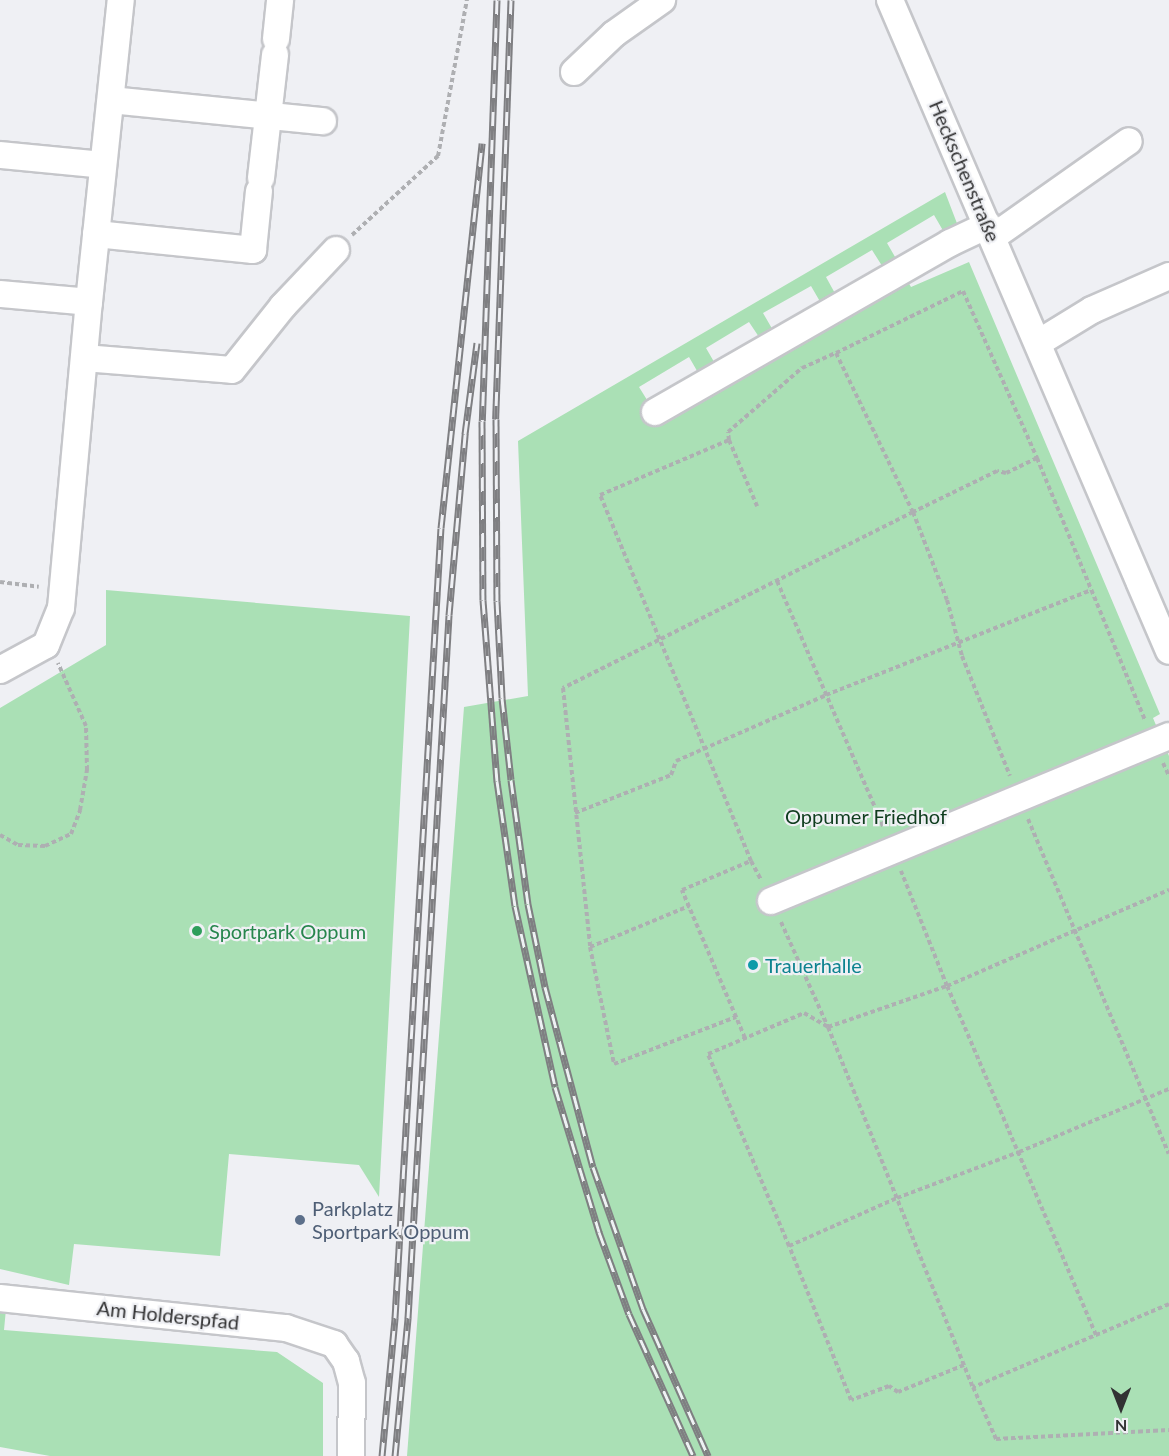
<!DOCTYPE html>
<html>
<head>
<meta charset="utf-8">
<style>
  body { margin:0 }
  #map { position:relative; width:1169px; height:1456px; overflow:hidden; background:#eff0f4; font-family:Lato,sans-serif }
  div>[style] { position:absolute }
  .green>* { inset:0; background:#aae0b5 }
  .path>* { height:4px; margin-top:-2px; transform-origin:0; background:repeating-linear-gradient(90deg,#aeafb2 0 4.5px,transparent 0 7.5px) }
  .roads { filter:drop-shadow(2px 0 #c5c6ca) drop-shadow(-2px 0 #c5c6ca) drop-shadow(0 2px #c5c6ca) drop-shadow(0 -2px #c5c6ca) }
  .minor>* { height:26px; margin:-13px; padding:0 13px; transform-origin:13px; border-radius:13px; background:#fff }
  .rail>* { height:7px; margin-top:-3.5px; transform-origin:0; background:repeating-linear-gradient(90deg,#eff0f4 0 14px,#7f7f82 0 28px); box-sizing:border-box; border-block:2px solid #7f7f82 }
  .dots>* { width:16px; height:16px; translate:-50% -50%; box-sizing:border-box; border:3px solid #eff0f4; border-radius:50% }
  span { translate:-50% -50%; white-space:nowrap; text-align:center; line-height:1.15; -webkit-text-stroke:4.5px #eff0f4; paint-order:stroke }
  .street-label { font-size:20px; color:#323233 }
  .park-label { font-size:20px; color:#0f3d1e }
  .leisure-label { font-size:20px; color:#27864d }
  .left { translate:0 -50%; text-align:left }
  .culture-label { font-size:20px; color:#0d838f }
  .service-label { font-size:20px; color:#4e5e75 }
  .north { position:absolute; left:1091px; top:1378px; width:60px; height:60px; -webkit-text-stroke:4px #eff0f4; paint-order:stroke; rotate:180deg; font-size:16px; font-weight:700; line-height:24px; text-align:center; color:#323233 }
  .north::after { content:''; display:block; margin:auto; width:21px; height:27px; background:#323233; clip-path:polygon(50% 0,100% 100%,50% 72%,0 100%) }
</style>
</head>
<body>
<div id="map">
  <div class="green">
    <div style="clip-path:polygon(945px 192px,958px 226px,945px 234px,934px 215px,887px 243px,898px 262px,884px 269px,872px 250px,826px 277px,837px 297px,822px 305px,811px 286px,763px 313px,774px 332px,761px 340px,749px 322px,706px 348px,717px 367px,700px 376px,689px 357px,639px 387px,662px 424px,907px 280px,911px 287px,969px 262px,1160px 714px,1153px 718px,1169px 756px,1169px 1456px,407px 1456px,464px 707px,528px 696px,518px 441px)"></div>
    <div style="clip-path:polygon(106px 590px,410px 616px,379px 1197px,359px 1165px,229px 1154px,220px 1256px,74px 1244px,69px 1285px,0 1269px,0 708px,106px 645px)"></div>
    <div style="clip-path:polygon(0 1308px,6px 1309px,4px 1330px,277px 1352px,323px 1383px,323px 1456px,50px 1456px,0 1447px)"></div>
  </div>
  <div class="path">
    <div style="left:352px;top:235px;width:117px;rotate:-42.6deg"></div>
    <div style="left:438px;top:156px;width:159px;rotate:-79.5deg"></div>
    <div style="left:836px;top:353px;width:141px;rotate:-26deg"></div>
    <div style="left:963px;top:291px;width:183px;rotate:66.1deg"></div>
    <div style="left:1037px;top:458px;width:34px;rotate:154deg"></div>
    <div style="left:1006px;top:473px;width:9px;rotate:-167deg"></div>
    <div style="left:997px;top:471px;width:93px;rotate:154deg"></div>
    <div style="left:913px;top:512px;width:94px;rotate:68.9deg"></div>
    <div style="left:947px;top:600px;width:58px;rotate:75deg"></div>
    <div style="left:962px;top:656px;width:129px;rotate:68.2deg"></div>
    <div style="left:729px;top:440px;width:8px;rotate:-97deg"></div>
    <div style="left:728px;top:432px;width:98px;rotate:-40.9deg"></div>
    <div style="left:802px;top:368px;width:37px;rotate:-24deg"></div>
    <div style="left:836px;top:353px;width:177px;rotate:64.2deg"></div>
    <div style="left:913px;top:512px;width:392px;rotate:153.3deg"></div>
    <div style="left:563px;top:688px;width:260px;rotate:84deg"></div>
    <div style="left:590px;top:947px;width:119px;rotate:78.4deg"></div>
    <div style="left:614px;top:1064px;width:131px;rotate:-21.1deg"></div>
    <div style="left:1037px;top:458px;width:283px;rotate:67.6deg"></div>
    <div style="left:777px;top:581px;width:269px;rotate:66.6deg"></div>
    <div style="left:0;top:582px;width:39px;rotate:7deg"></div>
    <div style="left:1163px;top:763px;width:14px;rotate:65deg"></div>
    <div style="left:575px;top:813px;width:103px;rotate:-21.6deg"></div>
    <div style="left:671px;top:775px;width:15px;rotate:-70deg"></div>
    <div style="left:676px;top:761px;width:164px;rotate:-23.7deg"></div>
    <div style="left:826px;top:695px;width:285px;rotate:-21.6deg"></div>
    <div style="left:1028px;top:819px;width:363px;rotate:67.2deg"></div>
    <div style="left:0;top:835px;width:21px;rotate:29deg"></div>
    <div style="left:18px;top:845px;width:27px;rotate:2deg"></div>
    <div style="left:45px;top:846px;width:29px;rotate:-25deg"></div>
    <div style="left:71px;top:834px;width:26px;rotate:-69deg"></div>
    <div style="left:80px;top:810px;width:41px;rotate:-80.1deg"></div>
    <div style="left:87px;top:770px;width:44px;rotate:-91.3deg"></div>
    <div style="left:86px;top:726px;width:69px;rotate:-114deg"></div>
    <div style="left:751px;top:861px;width:396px;rotate:-112.4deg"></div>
    <div style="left:600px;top:495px;width:140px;rotate:-23.1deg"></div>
    <div style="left:729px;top:440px;width:72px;rotate:67deg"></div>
    <div style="left:781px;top:922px;width:115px;rotate:65.9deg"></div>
    <div style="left:828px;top:1027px;width:388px;rotate:68.1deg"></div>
    <div style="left:590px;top:947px;width:107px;rotate:-22.5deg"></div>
    <div style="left:745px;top:1038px;width:161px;rotate:-113.1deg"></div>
    <div style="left:682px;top:890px;width:75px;rotate:-22.8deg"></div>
    <div style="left:751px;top:861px;width:21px;rotate:62deg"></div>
    <div style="left:789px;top:1246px;width:208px;rotate:-112.9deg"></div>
    <div style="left:708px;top:1054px;width:104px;rotate:-23.1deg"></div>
    <div style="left:804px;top:1013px;width:28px;rotate:30deg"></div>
    <div style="left:828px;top:1027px;width:126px;rotate:-19deg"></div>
    <div style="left:947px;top:986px;width:124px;rotate:-111.8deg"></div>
    <div style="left:1169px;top:1304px;width:213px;rotate:157deg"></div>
    <div style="left:973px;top:1387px;width:57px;rotate:66.1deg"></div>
    <div style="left:996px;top:1439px;width:173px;rotate:-3deg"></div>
    <div style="left:1096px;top:1335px;width:379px;rotate:-113.1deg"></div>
    <div style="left:947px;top:986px;width:242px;rotate:-23.4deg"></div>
    <div style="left:964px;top:1365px;width:71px;rotate:157.8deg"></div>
    <div style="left:898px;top:1392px;width:11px;rotate:-146deg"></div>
    <div style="left:889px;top:1386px;width:40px;rotate:159.8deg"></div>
    <div style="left:851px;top:1400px;width:166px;rotate:-111.9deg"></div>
    <div style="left:789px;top:1246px;width:118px;rotate:-24deg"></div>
    <div style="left:897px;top:1198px;width:130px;rotate:-20.7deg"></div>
    <div style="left:1019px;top:1152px;width:163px;rotate:-22.8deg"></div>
  </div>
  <div class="roads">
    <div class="minor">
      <div style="left:890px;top:0;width:708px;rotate:66.8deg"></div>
      <div style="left:276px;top:39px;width:39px;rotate:-84deg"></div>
      <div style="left:574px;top:72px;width:55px;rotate:-43.5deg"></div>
      <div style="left:614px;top:34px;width:59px;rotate:-35.3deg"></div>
      <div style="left:111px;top:100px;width:213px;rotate:5.7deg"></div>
      <div style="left:0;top:155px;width:103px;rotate:5.5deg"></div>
      <div style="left:261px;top:178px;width:124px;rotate:-83.5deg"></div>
      <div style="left:96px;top:234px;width:158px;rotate:5.8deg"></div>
      <div style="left:253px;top:250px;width:59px;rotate:-84.2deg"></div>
      <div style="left:993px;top:237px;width:166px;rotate:-35.2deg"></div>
      <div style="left:0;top:294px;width:89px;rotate:5.1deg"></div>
      <div style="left:1038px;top:343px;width:63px;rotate:-31.4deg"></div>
      <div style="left:1092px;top:310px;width:84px;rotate:-23.8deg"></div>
      <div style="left:84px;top:358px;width:148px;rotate:4.6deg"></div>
      <div style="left:232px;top:370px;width:82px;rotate:-51.4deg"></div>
      <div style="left:283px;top:306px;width:77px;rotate:-46.6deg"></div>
      <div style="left:655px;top:412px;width:340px;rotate:-29.8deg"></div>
      <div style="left:950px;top:243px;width:42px;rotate:-25.3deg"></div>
      <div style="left:0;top:670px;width:52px;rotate:-28.5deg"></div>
      <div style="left:46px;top:645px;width:40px;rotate:-68deg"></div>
      <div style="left:61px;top:608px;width:307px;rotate:-84.8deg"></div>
      <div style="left:89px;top:302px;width:304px;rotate:-84deg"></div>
      <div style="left:771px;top:901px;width:431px;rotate:-22.5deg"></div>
      <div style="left:0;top:1298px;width:288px;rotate:6deg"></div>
      <div style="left:286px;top:1328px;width:51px;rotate:18.4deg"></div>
      <div style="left:334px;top:1344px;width:21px;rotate:55deg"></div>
      <div style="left:346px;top:1361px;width:23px;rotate:75deg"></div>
      <div style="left:352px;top:1383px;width:73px;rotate:90.8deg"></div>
    </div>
  </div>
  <div class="rail">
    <div style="left:497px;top:0;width:421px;rotate:92deg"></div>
    <div style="left:482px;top:421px;width:179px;rotate:89.7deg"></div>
    <div style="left:483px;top:600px;width:182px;rotate:85.6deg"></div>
    <div style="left:497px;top:781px;width:126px;rotate:81.8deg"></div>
    <div style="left:515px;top:906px;width:185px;rotate:77.5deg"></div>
    <div style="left:555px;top:1087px;width:152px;rotate:73.1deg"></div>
    <div style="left:599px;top:1232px;width:87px;rotate:69.9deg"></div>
    <div style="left:629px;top:1314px;width:156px;rotate:65.7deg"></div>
    <div style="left:511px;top:0;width:419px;rotate:92.1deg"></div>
    <div style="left:496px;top:419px;width:182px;rotate:89.7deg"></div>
    <div style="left:497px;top:601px;width:97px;rotate:87deg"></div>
    <div style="left:502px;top:698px;width:82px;rotate:83.7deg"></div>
    <div style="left:511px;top:780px;width:125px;rotate:82.2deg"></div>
    <div style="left:528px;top:904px;width:85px;rotate:78.4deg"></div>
    <div style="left:545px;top:987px;width:186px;rotate:75.1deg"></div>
    <div style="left:593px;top:1167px;width:151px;rotate:70.6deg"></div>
    <div style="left:643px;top:1309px;width:161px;rotate:66.1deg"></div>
    <div style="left:382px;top:1456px;width:139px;rotate:-84.6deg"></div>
    <div style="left:395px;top:1318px;width:791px;rotate:-86.67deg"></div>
    <div style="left:441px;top:528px;width:387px;rotate:-83.9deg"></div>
    <div style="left:395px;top:1456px;width:139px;rotate:-84.6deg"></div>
    <div style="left:408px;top:1318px;width:704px;rotate:-86.66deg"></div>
    <div style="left:449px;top:615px;width:182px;rotate:-84.9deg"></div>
    <div style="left:465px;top:434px;width:92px;rotate:-82.5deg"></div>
  </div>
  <div class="dots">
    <div style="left:197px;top:931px;background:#2e9e5b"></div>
    <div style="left:753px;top:965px;background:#0f9aa8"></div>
    <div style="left:300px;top:1220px;background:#5c6f8a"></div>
  </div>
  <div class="street-label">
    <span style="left:965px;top:171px;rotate:67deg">Heckschenstraße</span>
    <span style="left:168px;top:1315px;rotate:6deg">Am Holderspfad</span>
  </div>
  <div class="park-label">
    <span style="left:866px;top:816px">Oppumer Friedhof</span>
  </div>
  <div class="leisure-label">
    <span class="left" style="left:209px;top:931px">Sportpark Oppum</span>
  </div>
  <div class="culture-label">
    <span class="left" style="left:765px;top:965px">Trauerhalle</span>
  </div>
  <div class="service-label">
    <span class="left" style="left:312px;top:1220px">Parkplatz<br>Sportpark Oppum</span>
  </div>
  <div class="north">N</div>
</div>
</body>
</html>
